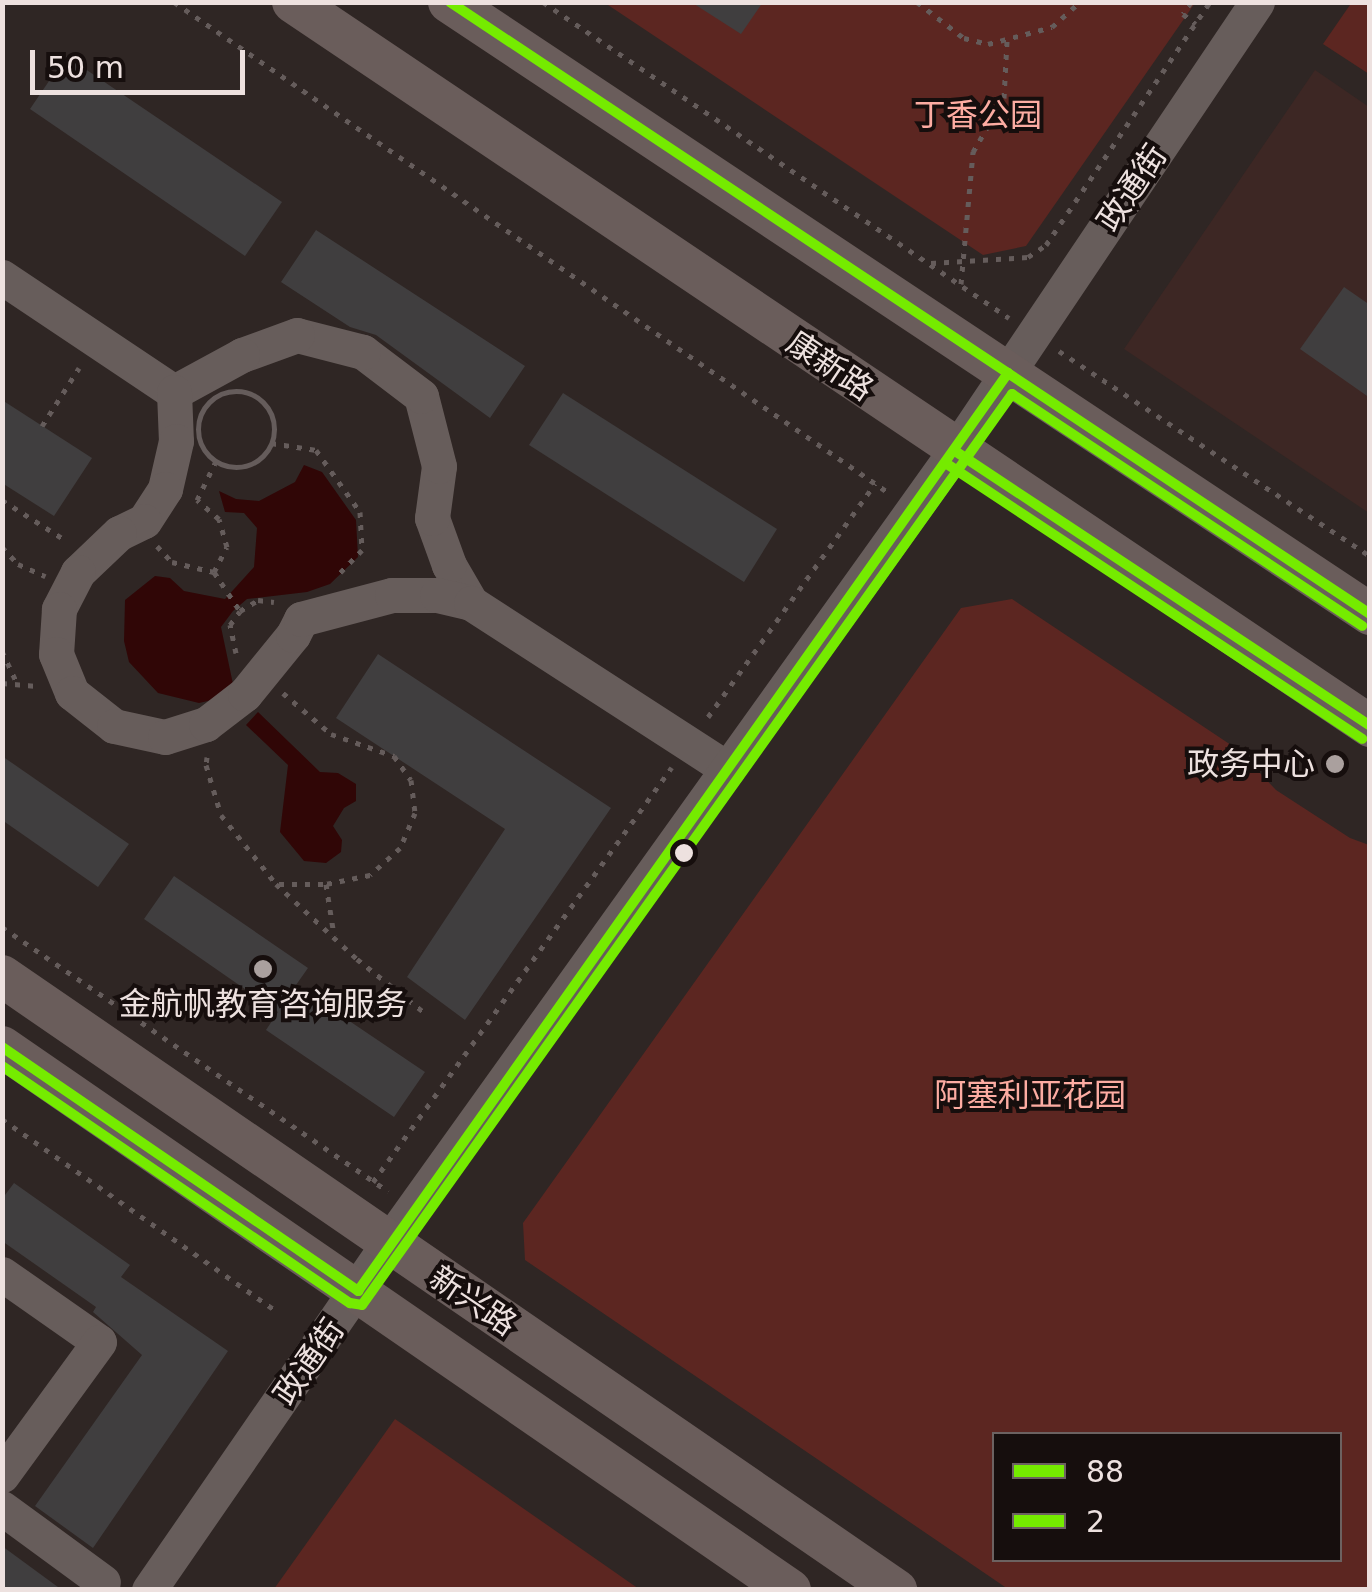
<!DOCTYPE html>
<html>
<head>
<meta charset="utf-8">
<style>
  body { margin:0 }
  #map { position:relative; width:1372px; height:1592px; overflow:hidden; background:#2f2624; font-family:"DejaVu Sans","Noto Sans SC",sans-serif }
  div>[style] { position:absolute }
  .built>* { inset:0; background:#3d2724 }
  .green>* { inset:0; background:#5c2621 }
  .water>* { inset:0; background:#300606 }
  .building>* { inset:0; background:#403e3f }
  .path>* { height:5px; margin-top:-2.5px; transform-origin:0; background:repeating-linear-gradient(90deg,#655c5b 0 5px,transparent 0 13px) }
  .path>.ring { margin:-2.5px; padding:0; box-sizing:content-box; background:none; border:5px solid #655c5b; border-radius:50% }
  .minor>* { height:35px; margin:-17.5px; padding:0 17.5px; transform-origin:17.5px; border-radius:17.5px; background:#675d5b }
  .major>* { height:42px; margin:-21px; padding:0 21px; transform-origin:21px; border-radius:21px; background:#6a5d5b }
  .bus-1>* { height:10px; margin:-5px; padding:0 5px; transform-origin:5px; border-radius:5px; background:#75eb00 }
  .bus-2>* { height:10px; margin:-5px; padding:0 5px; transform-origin:5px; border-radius:5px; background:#75eb00 }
  .dots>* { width:28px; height:28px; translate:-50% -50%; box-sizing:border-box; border:5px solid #160e0d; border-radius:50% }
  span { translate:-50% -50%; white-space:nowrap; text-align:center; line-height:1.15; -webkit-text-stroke:8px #160e0d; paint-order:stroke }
  .park-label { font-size:32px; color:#fdaca2 }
  .street-label { font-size:32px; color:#ede1df }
  .poi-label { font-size:32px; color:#ede1df }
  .right { translate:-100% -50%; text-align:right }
  .frame { position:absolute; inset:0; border:5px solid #ede1df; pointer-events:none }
  .legend { position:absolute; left:992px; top:1432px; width:350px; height:130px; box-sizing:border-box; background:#160e0d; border:2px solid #6c6261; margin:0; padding:12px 18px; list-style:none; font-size:30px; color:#ede1df }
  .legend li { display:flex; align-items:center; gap:20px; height:50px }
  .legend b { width:50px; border:2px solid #6c6261 }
  .scale { position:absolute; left:30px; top:50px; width:215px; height:45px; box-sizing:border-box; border:5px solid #ede1df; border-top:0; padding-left:12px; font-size:30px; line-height:35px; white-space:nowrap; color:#ede1df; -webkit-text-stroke:8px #160e0d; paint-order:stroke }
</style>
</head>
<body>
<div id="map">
  <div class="built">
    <div style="clip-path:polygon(1315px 70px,1369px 107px,1369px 513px,1124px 349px)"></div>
  </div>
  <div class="green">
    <div style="clip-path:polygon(1352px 2px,1369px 3px,1369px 74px,1323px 44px)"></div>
    <div style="clip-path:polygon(605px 3px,1195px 3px,1026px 246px,983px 255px)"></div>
    <div style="clip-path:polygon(evenodd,1012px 599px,1237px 749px,1276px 790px,1350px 838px,1369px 845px,1369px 1589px,1008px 1589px,525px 1260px,523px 1223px,961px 608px,1012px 599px,994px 1434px,1340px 1434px,1340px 1560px,994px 1560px,994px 1434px)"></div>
    <div style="clip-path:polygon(395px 1419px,639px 1589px,274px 1589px)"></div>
  </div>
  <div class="water">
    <div style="clip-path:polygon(304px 465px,322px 472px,356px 520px,358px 557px,330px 584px,307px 592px,247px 599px,233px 611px,221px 627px,233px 684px,221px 698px,199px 703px,158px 693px,129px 662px,124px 641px,125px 600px,155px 576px,170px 578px,184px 591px,225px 599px,254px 567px,257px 528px,244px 513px,225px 512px,219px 491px,236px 499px,259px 501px,295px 482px)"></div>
    <div style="clip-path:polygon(258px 712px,320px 772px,338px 773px,356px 784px,356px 801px,344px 808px,333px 826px,342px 840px,341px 852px,326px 863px,304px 861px,280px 832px,288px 765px,246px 725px)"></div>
  </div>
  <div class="building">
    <div style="clip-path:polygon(691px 2px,763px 2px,741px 34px)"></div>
    <div style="clip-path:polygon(66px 56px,282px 202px,245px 256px,30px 109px)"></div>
    <div style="clip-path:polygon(316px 230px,525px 366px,490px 418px,376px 335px,350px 327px,281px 282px)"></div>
    <div style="clip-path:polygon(1344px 287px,1370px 305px,1370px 398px,1300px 349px)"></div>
    <div style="clip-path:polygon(563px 393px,777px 529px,744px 582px,529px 445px)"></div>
    <div style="clip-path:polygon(2px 400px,92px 458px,54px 516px,2px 483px)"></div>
    <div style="clip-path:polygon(378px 654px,611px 808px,465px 1020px,407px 977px,505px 829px,336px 718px)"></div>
    <div style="clip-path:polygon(2px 756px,129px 844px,98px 887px,2px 820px)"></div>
    <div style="clip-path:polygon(174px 876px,308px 968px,296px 985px,425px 1072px,394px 1117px,266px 1030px,278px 1012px,144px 919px)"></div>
    <div style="clip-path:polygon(14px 1183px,130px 1265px,121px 1277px,228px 1351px,93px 1548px,35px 1506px,142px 1355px,93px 1312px,96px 1307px,2px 1241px,2px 1199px)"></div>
    <div style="clip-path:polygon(2px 1546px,62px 1590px,2px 1590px)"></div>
  </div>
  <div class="path">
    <div style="left:174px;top:2px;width:864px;rotate:34.48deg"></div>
    <div style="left:543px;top:2px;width:563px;rotate:34.14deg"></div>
    <div style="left:917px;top:2px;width:59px;rotate:37.5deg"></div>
    <div style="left:964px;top:38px;width:25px;rotate:14deg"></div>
    <div style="left:988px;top:44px;width:66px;rotate:-14.9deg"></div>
    <div style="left:1052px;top:27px;width:38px;rotate:-42deg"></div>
    <div style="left:1191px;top:2px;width:14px;rotate:124deg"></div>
    <div style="left:1183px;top:14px;width:16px;rotate:38deg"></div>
    <div style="left:931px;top:263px;width:97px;rotate:-3.5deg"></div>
    <div style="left:1028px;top:257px;width:22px;rotate:-34deg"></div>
    <div style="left:1046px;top:245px;width:293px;rotate:-56deg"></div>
    <div style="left:961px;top:284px;width:133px;rotate:-84.8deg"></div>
    <div style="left:973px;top:152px;width:62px;rotate:-60.1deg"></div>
    <div style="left:1004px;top:98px;width:57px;rotate:-87deg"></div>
    <div style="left:1059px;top:351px;width:372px;rotate:33.4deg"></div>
    <div class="ring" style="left:198px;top:391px;width:71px;height:71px"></div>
    <div style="left:42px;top:426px;width:69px;rotate:-57.5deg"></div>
    <div style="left:271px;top:443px;width:46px;rotate:8.8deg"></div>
    <div style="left:316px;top:450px;width:76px;rotate:54.6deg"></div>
    <div style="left:360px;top:512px;width:38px;rotate:87deg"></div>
    <div style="left:362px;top:550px;width:37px;rotate:134deg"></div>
    <div style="left:2px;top:500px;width:75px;rotate:32.4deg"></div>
    <div style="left:157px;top:546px;width:22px;rotate:47deg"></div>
    <div style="left:172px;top:562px;width:43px;rotate:13.4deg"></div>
    <div style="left:214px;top:572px;width:28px;rotate:-63deg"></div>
    <div style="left:227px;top:547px;width:29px;rotate:-106deg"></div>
    <div style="left:219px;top:519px;width:29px;rotate:-139deg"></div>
    <div style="left:197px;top:500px;width:43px;rotate:-64deg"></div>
    <div style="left:2px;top:547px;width:23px;rotate:47deg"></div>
    <div style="left:18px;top:564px;width:30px;rotate:24deg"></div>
    <div style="left:214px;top:572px;width:47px;rotate:56.3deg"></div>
    <div style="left:2px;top:651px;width:35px;rotate:65deg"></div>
    <div style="left:236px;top:653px;width:29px;rotate:-102deg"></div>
    <div style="left:230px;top:625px;width:17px;rotate:-54deg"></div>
    <div style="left:240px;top:611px;width:21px;rotate:-31deg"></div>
    <div style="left:258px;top:600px;width:16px;rotate:7deg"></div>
    <div style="left:2px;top:683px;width:32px;rotate:5deg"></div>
    <div style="left:283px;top:693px;width:63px;rotate:40.5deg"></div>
    <div style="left:331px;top:734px;width:67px;rotate:19.2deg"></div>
    <div style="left:394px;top:756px;width:29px;rotate:55deg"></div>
    <div style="left:411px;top:780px;width:33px;rotate:83deg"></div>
    <div style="left:415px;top:813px;width:38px;rotate:113deg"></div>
    <div style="left:400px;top:848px;width:40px;rotate:138deg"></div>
    <div style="left:370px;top:875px;width:45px;rotate:168.4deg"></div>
    <div style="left:708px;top:717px;width:287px;rotate:-54.4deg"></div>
    <div style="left:207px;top:757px;width:8px;rotate:97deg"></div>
    <div style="left:206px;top:765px;width:52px;rotate:73.3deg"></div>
    <div style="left:221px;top:815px;width:88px;rotate:51.4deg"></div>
    <div style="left:276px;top:884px;width:110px;rotate:42.8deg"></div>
    <div style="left:357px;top:959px;width:87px;rotate:38.5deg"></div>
    <div style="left:279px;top:884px;width:47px"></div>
    <div style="left:326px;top:884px;width:52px;rotate:81.1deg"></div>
    <div style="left:2px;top:927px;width:468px;rotate:34.4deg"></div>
    <div style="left:2px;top:1119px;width:337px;rotate:35deg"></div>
    <div style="left:373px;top:1182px;width:511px;rotate:-54.23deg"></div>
  </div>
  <div class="minor">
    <div style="left:2px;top:277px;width:207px;rotate:33.8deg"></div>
    <div style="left:471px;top:603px;width:44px;rotate:-120.1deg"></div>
    <div style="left:449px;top:565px;width:50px;rotate:-109.9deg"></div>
    <div style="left:432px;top:518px;width:52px;rotate:-82.3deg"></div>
    <div style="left:439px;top:466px;width:72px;rotate:-104.4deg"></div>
    <div style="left:421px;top:396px;width:73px;rotate:-142.8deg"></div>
    <div style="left:363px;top:352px;width:68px;rotate:-165.6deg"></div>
    <div style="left:297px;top:335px;width:59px;rotate:160deg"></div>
    <div style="left:242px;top:355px;width:77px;rotate:151.4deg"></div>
    <div style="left:174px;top:392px;width:49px;rotate:87.7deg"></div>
    <div style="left:176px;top:441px;width:49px;rotate:102.9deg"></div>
    <div style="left:165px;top:489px;width:38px;rotate:123deg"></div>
    <div style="left:144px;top:521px;width:28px;rotate:154deg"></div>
    <div style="left:119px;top:533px;width:57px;rotate:136.4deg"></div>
    <div style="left:78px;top:572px;width:42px;rotate:117.2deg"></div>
    <div style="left:59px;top:609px;width:45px;rotate:93.8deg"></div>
    <div style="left:56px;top:654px;width:42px;rotate:67.7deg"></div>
    <div style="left:72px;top:693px;width:53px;rotate:38.2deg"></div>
    <div style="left:114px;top:726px;width:52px;rotate:12.2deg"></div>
    <div style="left:165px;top:737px;width:43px;rotate:-17.6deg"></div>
    <div style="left:206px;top:724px;width:49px;rotate:-37.6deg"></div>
    <div style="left:245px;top:694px;width:76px;rotate:-50.9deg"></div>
    <div style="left:293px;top:635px;width:18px;rotate:-63deg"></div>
    <div style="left:301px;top:619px;width:94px;rotate:-14.8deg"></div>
    <div style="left:392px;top:595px;width:45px"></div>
    <div style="left:437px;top:595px;width:35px;rotate:13deg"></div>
    <div style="left:471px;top:603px;width:306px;rotate:32.9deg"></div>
    <div style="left:2px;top:1274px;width:118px;rotate:35deg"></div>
    <div style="left:99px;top:1342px;width:165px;rotate:126.1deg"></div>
    <div style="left:2px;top:1508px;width:125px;rotate:36.2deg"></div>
    <div style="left:149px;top:1590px;width:421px;rotate:-55.4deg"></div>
    <div style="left:388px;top:1243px;width:974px;rotate:-54.4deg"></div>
    <div style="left:955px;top:451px;width:541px;rotate:-56.07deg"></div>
  </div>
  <div class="major">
    <div style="left:293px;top:2px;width:1298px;rotate:33.91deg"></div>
    <div style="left:449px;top:2px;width:1106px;rotate:33.6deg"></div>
    <div style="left:2px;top:976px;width:1085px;rotate:34.48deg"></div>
    <div style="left:2px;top:1047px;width:957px;rotate:34.57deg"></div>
  </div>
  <div class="bus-1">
    <div style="left:450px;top:2px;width:1105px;rotate:33.63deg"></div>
    <div style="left:955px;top:451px;width:498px;rotate:33.5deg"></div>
    <div style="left:2px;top:1047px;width:432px;rotate:34.4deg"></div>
    <div style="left:358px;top:1291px;width:1125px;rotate:-54.7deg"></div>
  </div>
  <div class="bus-2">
    <div style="left:947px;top:464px;width:498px;rotate:33.5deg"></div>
    <div style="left:2px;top:1066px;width:421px;rotate:34.3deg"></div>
    <div style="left:350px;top:1303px;width:12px;rotate:9deg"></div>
    <div style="left:362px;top:1305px;width:1119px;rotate:-54.49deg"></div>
    <div style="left:1012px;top:394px;width:420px;rotate:33.5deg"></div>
  </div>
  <div class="dots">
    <div style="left:1335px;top:764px;background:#aaa09e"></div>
    <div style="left:684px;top:853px;background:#ede1df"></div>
    <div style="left:263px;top:969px;background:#aaa09e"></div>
  </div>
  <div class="park-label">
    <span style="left:978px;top:115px">丁香公园</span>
    <span style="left:1030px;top:1095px">阿塞利亚花园</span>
  </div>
  <div class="street-label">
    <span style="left:1132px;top:188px;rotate:-56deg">政通街</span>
    <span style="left:830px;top:366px;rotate:34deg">康新路</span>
    <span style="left:473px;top:1301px;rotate:34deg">新兴路</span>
    <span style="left:309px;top:1362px;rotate:-55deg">政通街</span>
  </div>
  <div class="poi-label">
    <span class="right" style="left:1315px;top:764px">政务中心</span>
    <span style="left:263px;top:1004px">金航帆教育咨询服务</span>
  </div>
  <div class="frame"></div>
  <ul class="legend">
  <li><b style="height:12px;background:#75eb00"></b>88</li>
  <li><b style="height:12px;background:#75eb00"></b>2</li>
  </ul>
  <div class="scale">50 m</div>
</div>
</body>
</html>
